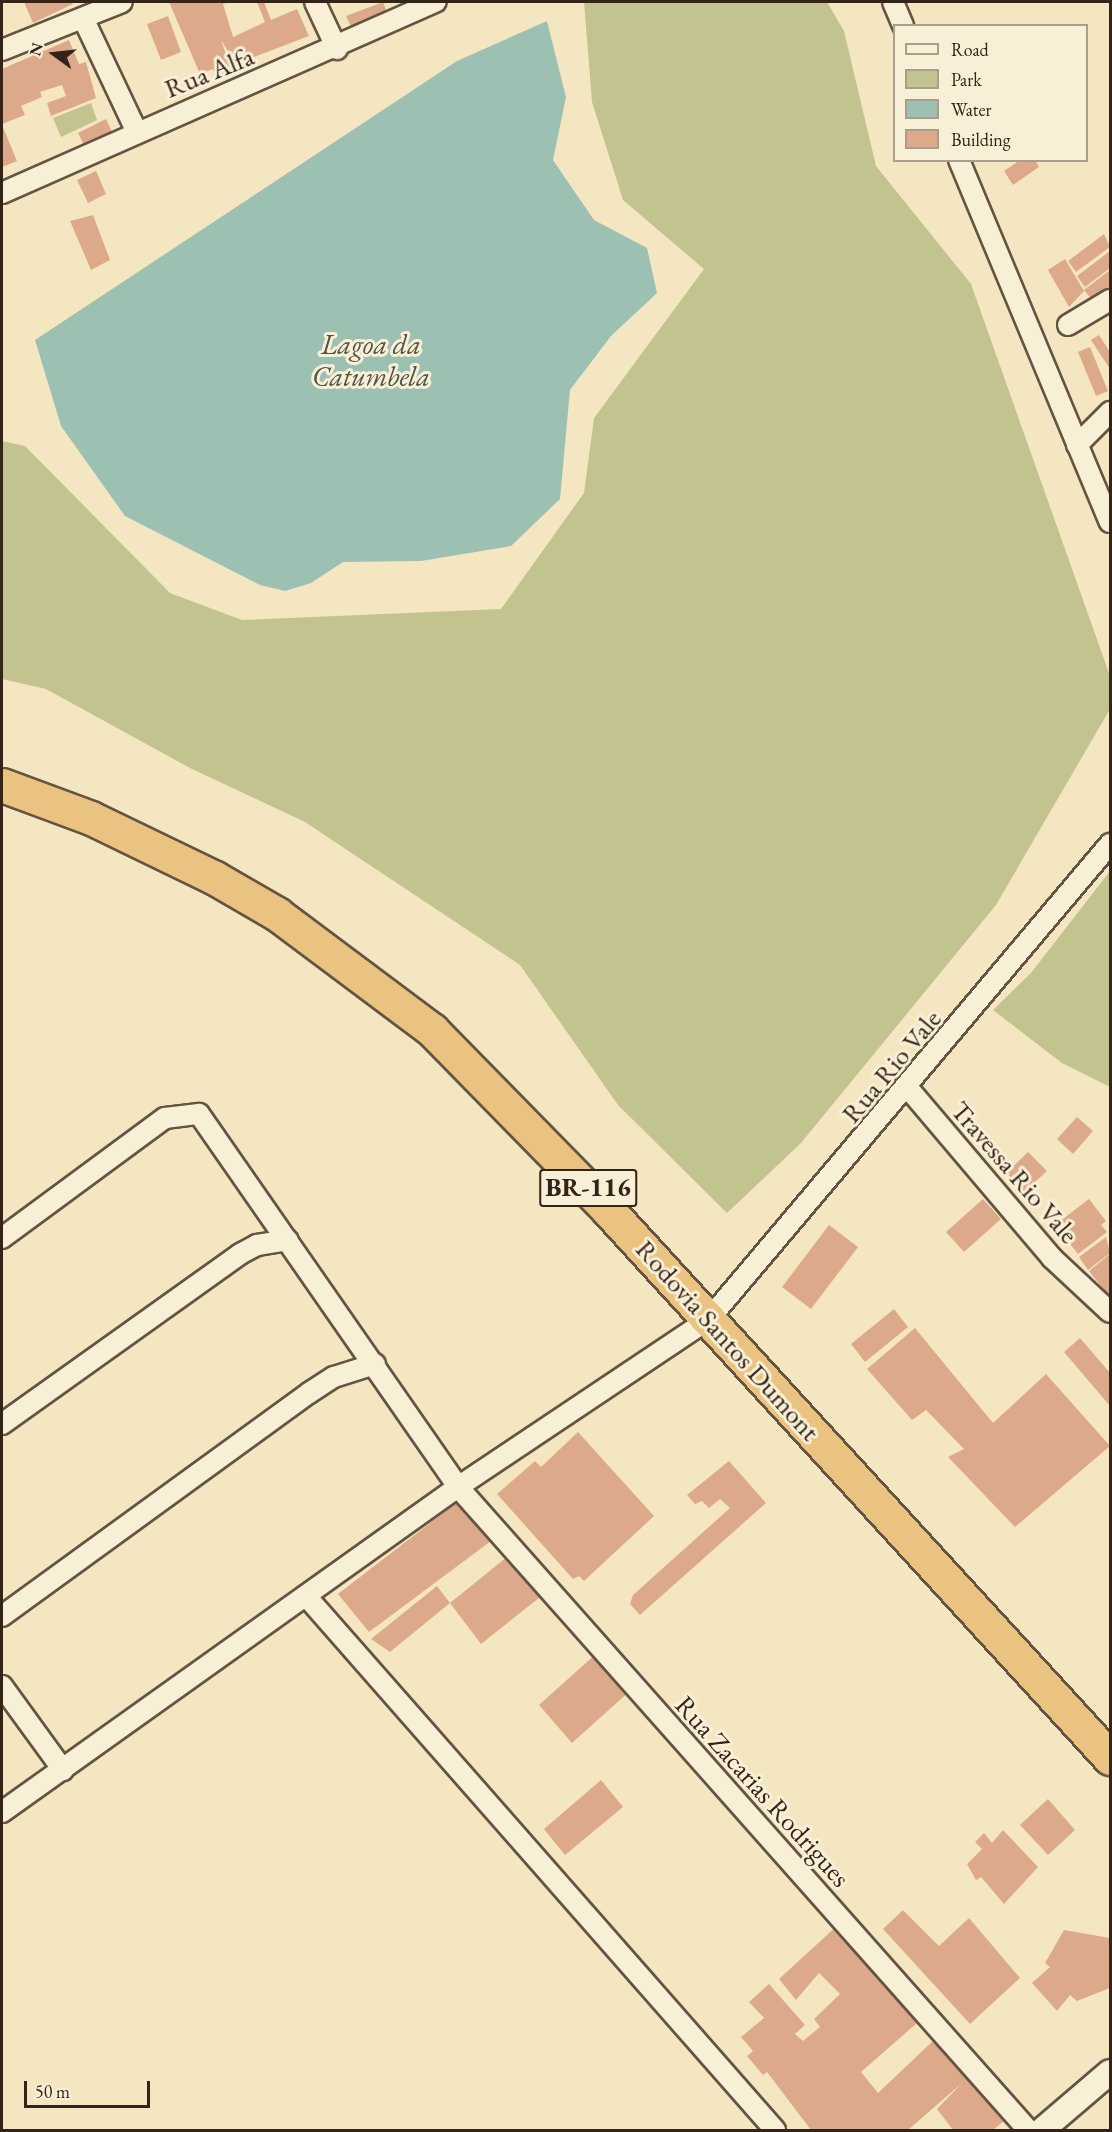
<!DOCTYPE html>
<html>
<head>
<meta charset="utf-8">
<style>
  body { margin:0 }
  #map { position:relative; width:1112px; height:2132px; overflow:hidden; background:#f5e6c2; font-family:"EB Garamond",serif }
  div>[style] { position:absolute }
  .green>* { inset:0; background:#c2c38e }
  .water>* { inset:0; background:#9cc0b2 }
  .building>* { inset:0; background:#dcaa8b }
  .roads { filter:drop-shadow(2px 0 #645442) drop-shadow(-2px 0 #645442) drop-shadow(0 2px #645442) drop-shadow(0 -2px #645442) }
  .minor>* { height:20px; margin:-10px; padding:0 10px; transform-origin:10px; border-radius:10px; background:#f8efd7 }
  .tertiary>* { height:24px; margin:-12px; padding:0 12px; transform-origin:12px; border-radius:12px; background:#f8efd7 }
  .trunk>* { height:33px; margin:-16.5px; padding:0 16.5px; transform-origin:16.5px; border-radius:16.5px; background:#eac381 }
  span { translate:-50% -50%; white-space:nowrap; text-align:center; line-height:1.15; -webkit-text-stroke:6px #f8efd7; paint-order:stroke }
  .shield-label span { padding:2px 4px; background:#f8efd7; border:2px solid; border-radius:4px; -webkit-text-stroke-width:0 }
  .shield-label { font-size:26px; color:#332318; font-weight:700 }
  .street-label { font-size:27px; color:#332318 }
  .water-label { font-size:28px; color:#525246; font-style:italic }
  .frame { position:absolute; inset:0; border:3px solid #332318; pointer-events:none }
  .legend { position:absolute; left:893px; top:24px; width:195px; height:138px; box-sizing:border-box; background:#f8efd7; border:2px solid #a99d8b; margin:0; padding:8px 10px; list-style:none; font-size:18px; color:#332318 }
  .legend li { display:flex; align-items:center; gap:12px; height:30px }
  .legend b { width:30px; border:2px solid #a99d8b }
  .north { position:absolute; left:24px; top:24px; width:60px; height:60px; -webkit-text-stroke:4px #f8efd7; paint-order:stroke; rotate:285deg; font-size:16px; font-weight:700; line-height:24px; text-align:center; color:#332318 }
  .north::after { content:''; display:block; margin:auto; width:21px; height:27px; background:#332318; clip-path:polygon(50% 0,100% 100%,50% 72%,0 100%) }
  .scale { position:absolute; left:24px; top:2081px; width:126px; height:27px; box-sizing:border-box; border:3px solid #332318; border-top:0; padding-left:8px; font-size:18px; line-height:21px; white-space:nowrap; color:#332318; -webkit-text-stroke:4px #f8efd7; paint-order:stroke }
</style>
</head>
<body>
<div id="map">
  <div class="green">
    <div style="clip-path:polygon(584px 2px,827px 2px,844px 31px,876px 166px,971px 284px,1110px 676px,1110px 709px,996px 905px,801px 1143px,727px 1213px,618px 1105px,520px 965px,305px 822px,190px 768px,46px 689px,2px 679px,2px 441px,25px 446px,170px 593px,242px 620px,501px 609px,584px 493px,594px 418px,704px 269px,623px 200px,592px 102px)"></div>
    <div style="clip-path:polygon(91px 103px,97px 120px,61px 137px,53px 118px)"></div>
    <div style="clip-path:polygon(1110px 871px,1110px 1087px,1062px 1063px,993px 1010px,1031px 973px)"></div>
  </div>
  <div class="water">
    <div style="clip-path:polygon(547px 21px,566px 97px,553px 160px,594px 220px,647px 248px,657px 293px,611px 336px,570px 390px,560px 499px,511px 546px,421px 561px,343px 562px,311px 583px,285px 591px,260px 585px,125px 516px,61px 426px,35px 340px,457px 61px)"></div>
  </div>
  <div class="building">
    <div style="clip-path:polygon(24px 2px,72px 2px,73px 4px,33px 23px)"></div>
    <div style="clip-path:polygon(169px 2px,229px 2px,223px 4px,233px 37px,265px 22px,257px 2px,264px 2px,271px 20px,297px 9px,309px 36px,236px 64px,221px 40px,232px 72px,216px 78px,213px 69px,200px 74px)"></div>
    <div style="clip-path:polygon(383px 2px,388px 15px,352px 29px,346px 16px)"></div>
    <div style="clip-path:polygon(168px 16px,181px 52px,161px 60px,147px 24px)"></div>
    <div style="clip-path:polygon(69px 40px,79px 64px,86px 62px,96px 98px,51px 116px,47px 103px,66px 96px,62px 85px,40px 92px,42px 97px,21px 106px,25px 115px,2px 124px,2px 69px)"></div>
    <div style="clip-path:polygon(106px 119px,112px 132px,84px 145px,78px 133px)"></div>
    <div style="clip-path:polygon(2px 125px,17px 161px,2px 167px)"></div>
    <div style="clip-path:polygon(1020px 160px,1035px 160px,1039px 167px,1013px 185px,1004px 171px)"></div>
    <div style="clip-path:polygon(96px 171px,106px 194px,88px 203px,77px 180px)"></div>
    <div style="clip-path:polygon(93px 215px,110px 260px,91px 270px,70px 221px)"></div>
    <div style="clip-path:polygon(1104px 234px,1110px 247px,1076px 272px,1068px 261px)"></div>
    <div style="clip-path:polygon(1110px 251px,1110px 268px,1085px 287px,1077px 276px)"></div>
    <div style="clip-path:polygon(1065px 259px,1084px 291px,1069px 307px,1048px 270px)"></div>
    <div style="clip-path:polygon(1110px 270px,1110px 288px,1093px 301px,1084px 290px)"></div>
    <div style="clip-path:polygon(1099px 335px,1110px 352px,1110px 369px,1091px 340px)"></div>
    <div style="clip-path:polygon(1090px 347px,1108px 391px,1096px 396px,1078px 352px)"></div>
    <div style="clip-path:polygon(1077px 1117px,1093px 1131px,1073px 1154px,1057px 1139px)"></div>
    <div style="clip-path:polygon(1028px 1152px,1047px 1171px,1023px 1193px,1005px 1174px)"></div>
    <div style="clip-path:polygon(983px 1199px,1001px 1219px,964px 1252px,946px 1232px)"></div>
    <div style="clip-path:polygon(1089px 1199px,1106px 1221px,1101px 1225px,1107px 1232px,1078px 1254px,1055px 1225px)"></div>
    <div style="clip-path:polygon(829px 1225px,858px 1247px,811px 1309px,782px 1287px)"></div>
    <div style="clip-path:polygon(1106px 1237px,1110px 1253px,1088px 1270px,1079px 1257px)"></div>
    <div style="clip-path:polygon(1110px 1254px,1110px 1298px,1089px 1271px)"></div>
    <div style="clip-path:polygon(894px 1309px,908px 1327px,865px 1362px,851px 1344px)"></div>
    <div style="clip-path:polygon(915px 1328px,993px 1423px,1046px 1374px,1110px 1446px,1015px 1527px,948px 1457px,964px 1449px,926px 1410px,912px 1420px,867px 1369px)"></div>
    <div style="clip-path:polygon(1080px 1338px,1110px 1373px,1110px 1406px,1064px 1352px)"></div>
    <div style="clip-path:polygon(578px 1432px,654px 1516px,584px 1581px,579px 1576px,573px 1579px,497px 1494px,535px 1461px,541px 1467px)"></div>
    <div style="clip-path:polygon(729px 1461px,766px 1503px,640px 1615px,630px 1604px,633px 1595px,730px 1508px,720px 1499px,709px 1508px,702px 1501px,695px 1504px,687px 1495px)"></div>
    <div style="clip-path:polygon(460px 1500px,495px 1538px,369px 1632px,338px 1594px)"></div>
    <div style="clip-path:polygon(512px 1553px,544px 1594px,481px 1644px,450px 1603px,390px 1652px,371px 1639px,437px 1586px,450px 1603px)"></div>
    <div style="clip-path:polygon(598px 1652px,631px 1690px,572px 1743px,539px 1705px)"></div>
    <div style="clip-path:polygon(601px 1780px,623px 1807px,565px 1855px,544px 1829px)"></div>
    <div style="clip-path:polygon(1048px 1799px,1075px 1830px,1048px 1855px,1020px 1825px)"></div>
    <div style="clip-path:polygon(1003px 1830px,1038px 1867px,1004px 1904px,981px 1877px,976px 1880px,967px 1864px,982px 1849px,975px 1842px,984px 1833px,992px 1843px)"></div>
    <div style="clip-path:polygon(903px 1910px,939px 1946px,969px 1918px,1020px 1978px,970px 2024px,883px 1929px)"></div>
    <div style="clip-path:polygon(839px 1924px,925px 2016px,861px 2072px,878px 2093px,935px 2039px,1002px 2116px,1010px 2116px,993px 2130px,953px 2130px,937px 2109px,962px 2083px,908px 2130px,811px 2130px,767px 2072px,763px 2075px,747px 2056px,753px 2051px,741px 2037px,764px 2018px,749px 2002px,769px 1984px,805px 2025px,795px 2034px,803px 2041px,820px 2027px,814px 2019px,840px 1994px,819px 1973px,796px 2000px,779px 1979px)"></div>
    <div style="clip-path:polygon(1064px 1930px,1110px 1938px,1110px 1988px,1077px 2001px,1070px 1995px,1057px 2011px,1032px 1983px,1050px 1967px,1045px 1963px)"></div>
  </div>
  <div class="roads">
    <div class="minor">
      <div style="left:315px;top:2px;width:52px;rotate:64.9deg"></div>
      <div style="left:893px;top:2px;width:26px;rotate:67deg"></div>
      <div style="left:83px;top:18px;width:124px;rotate:64.7deg"></div>
      <div style="left:2px;top:50px;width:129px;rotate:-21.8deg"></div>
      <div style="left:959px;top:160px;width:392px;rotate:67.4deg"></div>
      <div style="left:2px;top:193px;width:474px;rotate:-23.8deg"></div>
      <div style="left:1068px;top:325px;width:49px;rotate:-30.8deg"></div>
      <div style="left:1077px;top:445px;width:47px;rotate:-45deg"></div>
      <div style="left:908px;top:1088px;width:223px;rotate:49.7deg"></div>
      <div style="left:1052px;top:1258px;width:79px;rotate:43deg"></div>
      <div style="left:2px;top:1238px;width:202px;rotate:-36.4deg"></div>
      <div style="left:165px;top:1118px;width:34px;rotate:-7deg"></div>
      <div style="left:199px;top:1114px;width:454px;rotate:55.2deg"></div>
      <div style="left:458px;top:1487px;width:859px;rotate:48.44deg"></div>
      <div style="left:2px;top:1424px;width:292px;rotate:-35.5deg"></div>
      <div style="left:240px;top:1254px;width:19px;rotate:-28deg"></div>
      <div style="left:257px;top:1245px;width:31px;rotate:-9deg"></div>
      <div style="left:306px;top:1596px;width:711px;rotate:48.71deg"></div>
      <div style="left:2px;top:1616px;width:379px;rotate:-36deg"></div>
      <div style="left:309px;top:1393px;width:30px;rotate:-33deg"></div>
      <div style="left:334px;top:1377px;width:43px;rotate:-17.6deg"></div>
      <div style="left:2px;top:1686px;width:104px;rotate:54deg"></div>
      <div style="left:2px;top:1812px;width:560px;rotate:-35.48deg"></div>
      <div style="left:458px;top:1487px;width:302px;rotate:-33.8deg"></div>
      <div style="left:709px;top:1319px;width:622px;rotate:-49.83deg"></div>
    </div>
    <div class="tertiary">
      <div style="left:1042px;top:2130px;width:89px;rotate:-40.5deg"></div>
    </div>
    <div class="trunk">
      <div style="left:2px;top:785px;width:95px;rotate:20.3deg"></div>
      <div style="left:91px;top:818px;width:138px;rotate:25.8deg"></div>
      <div style="left:215px;top:878px;width:72px;rotate:30.1deg"></div>
      <div style="left:277px;top:914px;width:194px;rotate:36.8deg"></div>
      <div style="left:432px;top:1030px;width:253px;rotate:45.6deg"></div>
      <div style="left:609px;top:1211px;width:742px;rotate:47.51deg"></div>
    </div>
  </div>
  <div class="shield-label">
    <span style="left:588px;top:1188px">BR-116</span>
  </div>
  <div class="street-label">
    <span style="left:209px;top:72px;rotate:-22deg">Rua Alfa</span>
    <span style="left:891px;top:1066px;rotate:-50deg">Rua Rio Vale</span>
    <span style="left:1015px;top:1172px;rotate:49deg">Travessa Rio Vale</span>
    <span style="left:728px;top:1340px;rotate:48deg">Rodovia Santos Dumont</span>
    <span style="left:763px;top:1791px;rotate:48deg">Rua Zacarias Rodrigues</span>
  </div>
  <div class="water-label">
    <span style="left:371px;top:360px">Lagoa da<br>Catumbela</span>
  </div>
  <div class="frame"></div>
  <ul class="legend">
  <li><b style="height:8px;background:#f8efd7"></b>Road</li>
  <li><b style="height:16px;background:#c2c38e"></b>Park</li>
  <li><b style="height:16px;background:#9cc0b2"></b>Water</li>
  <li><b style="height:16px;background:#dcaa8b"></b>Building</li>
  </ul>
  <div class="north">N</div>
  <div class="scale">50 m</div>
</div>
</body>
</html>
